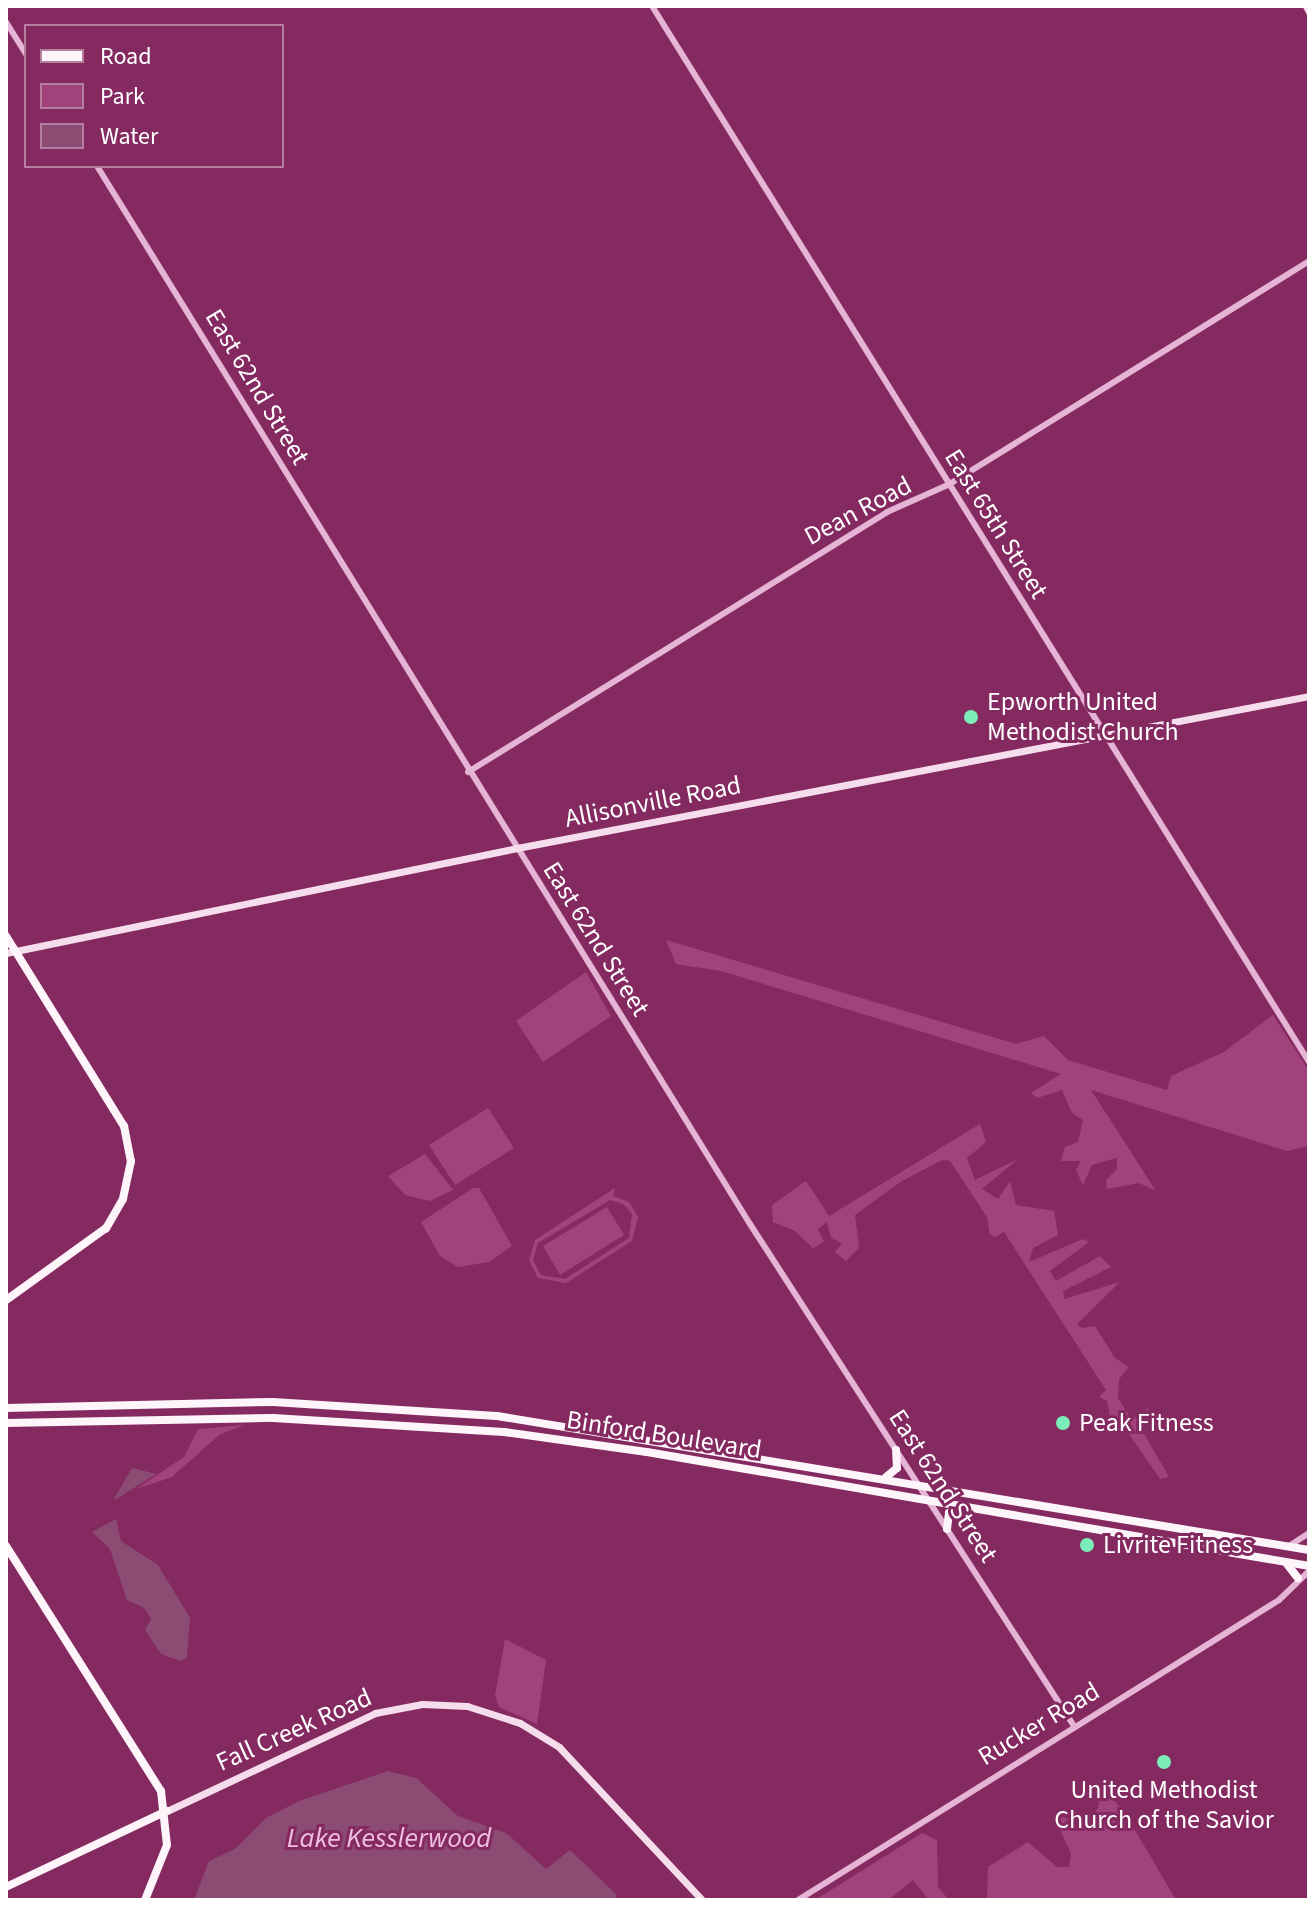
<!DOCTYPE html>
<html>
<head>
<meta charset="utf-8">
<style>
  body { margin:0 }
  #map { position:relative; width:1315px; height:1906px; overflow:hidden; background:#842a61; font-family:"Source Sans 3",sans-serif }
  div>[style] { position:absolute }
  .green>* { inset:0; background:#a2427d }
  .water>* { inset:0; background:#8b4b72 }
  .tertiary>* { height:6px; margin:-3px; padding:0 3px; transform-origin:3px; border-radius:3px; background:#e6b4d4 }
  .secondary>* { height:7px; margin:-3.5px; padding:0 3.5px; transform-origin:3.5px; border-radius:3.5px; background:#f6ddec }
  .primary>* { height:8px; margin:-4px; padding:0 4px; transform-origin:4px; border-radius:4px; background:#fef5fa }
  .dots>* { width:22px; height:22px; translate:-50% -50%; box-sizing:border-box; border:4px solid #842a61; border-radius:50% }
  span { translate:-50% -50%; white-space:nowrap; text-align:center; line-height:1.15; -webkit-text-stroke:6px #842a61; paint-order:stroke }
  .street-label { font-size:26px; color:#fff }
  .poi-label { font-size:26px; color:#fff }
  .left { translate:0 -50%; text-align:left }
  .water-label { font-size:28px; color:#eec0dd; font-style:italic }
  .frame { position:absolute; inset:0; border:8px solid #fff; pointer-events:none }
  .legend { position:absolute; left:24px; top:24px; width:260px; height:144px; box-sizing:border-box; background:#842a61; border:2px solid #b57fa0; margin:0; padding:10px 14px; list-style:none; font-size:24px; color:#fff }
  .legend li { display:flex; align-items:center; gap:16px; height:40px }
  .legend b { width:40px; border:2px solid #b57fa0 }
</style>
</head>
<body>
<div id="map">
  <div class="green">
    <div style="clip-path:polygon(666px 940px,1016px 1044px,1044px 1036px,1068px 1060px,1167px 1090px,1171px 1076px,1224px 1052px,1273px 1015px,1309px 1071px,1309px 1146px,1287px 1151px,1091px 1090px,1156px 1191px,1139px 1183px,1107px 1189px,1106px 1180px,1117px 1169px,1117px 1158px,1092px 1165px,1083px 1185px,1076px 1170px,1081px 1161px,1061px 1161px,1065px 1147px,1078px 1142px,1083px 1120px,1072px 1113px,1062px 1090px,1037px 1098px,1031px 1093px,1061px 1074px,721px 971px,676px 964px)"></div>
    <div style="clip-path:polygon(586px 972px,611px 1016px,543px 1062px,516px 1021px)"></div>
    <div style="clip-path:polygon(488px 1108px,514px 1148px,455px 1185px,429px 1145px)"></div>
    <div style="clip-path:polygon(980px 1124px,986px 1142px,967px 1158px,975px 1180px,1018px 1159px,982px 1189px,998px 1199px,1010px 1181px,1016px 1205px,1054px 1211px,1058px 1235px,1033px 1248px,1029px 1262px,1083px 1239px,1089px 1242px,1050px 1271px,1056px 1281px,1100px 1256px,1111px 1267px,1063px 1291px,1064px 1299px,1120px 1282px,1077px 1324px,1082px 1328px,1095px 1326px,1115px 1358px,1129px 1367px,1119px 1379px,1118px 1398px,1130px 1417px,1138px 1417px,1150px 1406px,1139px 1425px,1169px 1477px,1160px 1479px,1127px 1431px,1110px 1417px,1107px 1401px,1099px 1397px,1106px 1390px,1004px 1232px,995px 1237px,990px 1234px,987px 1217px,950px 1161px,942px 1160px,902px 1181px,855px 1215px,859px 1248px,846px 1261px,835px 1252px,842px 1243px,831px 1238px,827px 1222px,818px 1229px,824px 1242px,813px 1248px,795px 1231px,773px 1222px,772px 1205px,806px 1181px,829px 1216px)"></div>
    <div style="clip-path:polygon(425px 1154px,453px 1190px,430px 1201px,405px 1195px,388px 1176px)"></div>
    <div style="clip-path:polygon(473px 1188px,479px 1188px,512px 1246px,489px 1262px,458px 1267px,440px 1256px,421px 1222px)"></div>
    <div style="clip-path:polygon(evenodd,615px 1188px,613px 1196px,629px 1202px,638px 1217px,632px 1241px,566px 1283px,538px 1278px,529px 1260px,535px 1240px,615px 1188px,610px 1200px,623px 1204px,632px 1214px,629px 1238px,565px 1279px,541px 1275px,533px 1260px,538px 1243px,610px 1200px)"></div>
    <div style="clip-path:polygon(607px 1207px,624px 1235px,560px 1275px,543px 1246px)"></div>
    <div style="clip-path:polygon(244px 1425px,219px 1435px,172px 1477px,136px 1489px,184px 1457px,198px 1429px)"></div>
    <div style="clip-path:polygon(505px 1639px,546px 1660px,537px 1724px,499px 1707px,495px 1695px)"></div>
    <div style="clip-path:polygon(1101px 1784px,1126px 1815px,1176px 1900px,987px 1900px,988px 1867px,1028px 1842px,1057px 1867px,1069px 1867px,1071px 1854px,1053px 1814px,1079px 1822px,1090px 1818px,1098px 1808px)"></div>
    <div style="clip-path:polygon(922px 1833px,937px 1840px,938px 1887px,949px 1900px,929px 1900px,913px 1880px,888px 1900px,815px 1900px)"></div>
  </div>
  <div class="water">
    <div style="clip-path:polygon(132px 1468px,156px 1474px,115px 1500px,115px 1497px)"></div>
    <div style="clip-path:polygon(116px 1519px,121px 1541px,158px 1565px,190px 1618px,187px 1657px,181px 1661px,161px 1654px,145px 1630px,151px 1619px,144px 1608px,127px 1600px,110px 1549px,92px 1532px)"></div>
    <div style="clip-path:polygon(388px 1771px,416px 1778px,458px 1816px,506px 1833px,546px 1869px,570px 1850px,616px 1894px,616px 1900px,194px 1900px,209px 1861px,235px 1849px,266px 1818px,299px 1801px)"></div>
  </div>
  <div class="tertiary">
    <div style="left:652px;top:6px;width:1244px;rotate:58.11deg"></div>
    <div style="left:6px;top:22px;width:38px;rotate:58deg"></div>
    <div style="left:97px;top:166px;width:1243px;rotate:58.32deg"></div>
    <div style="left:750px;top:1224px;width:597px;rotate:57.16deg"></div>
    <div style="left:468px;top:772px;width:493px;rotate:-31.8deg"></div>
    <div style="left:887px;top:512px;width:67px;rotate:-23.9deg"></div>
    <div style="left:948px;top:485px;width:425px;rotate:-31.8deg"></div>
    <div style="left:1289px;top:1546px;width:24px;rotate:-33deg"></div>
    <div style="left:798px;top:1900px;width:567px;rotate:-31.95deg"></div>
    <div style="left:1279px;top:1600px;width:42px;rotate:-44deg"></div>
  </div>
  <div class="secondary">
    <div style="left:1306px;top:6px;width:7px;rotate:63deg"></div>
    <div style="left:6px;top:953px;width:522px;rotate:-11.61deg"></div>
    <div style="left:517px;top:848px;width:806px;rotate:-10.86deg"></div>
    <div style="left:167px;top:1811px;width:230px;rotate:-25.2deg"></div>
    <div style="left:375px;top:1713px;width:48px;rotate:-10.8deg"></div>
    <div style="left:422px;top:1704px;width:45px;rotate:2.5deg"></div>
    <div style="left:467px;top:1706px;width:56px;rotate:17.8deg"></div>
    <div style="left:520px;top:1723px;width:46px;rotate:31.6deg"></div>
    <div style="left:559px;top:1747px;width:209px;rotate:46.9deg"></div>
  </div>
  <div class="primary">
    <div style="left:6px;top:936px;width:224px;rotate:58.2deg"></div>
    <div style="left:124px;top:1126px;width:36px;rotate:79deg"></div>
    <div style="left:131px;top:1161px;width:39px;rotate:102deg"></div>
    <div style="left:123px;top:1199px;width:34px;rotate:120deg"></div>
    <div style="left:106px;top:1228px;width:123px;rotate:144.2deg"></div>
    <div style="left:6px;top:1408px;width:267px;rotate:-1.3deg"></div>
    <div style="left:273px;top:1402px;width:224px;rotate:3.6deg"></div>
    <div style="left:497px;top:1416px;width:823px;rotate:9.37deg"></div>
    <div style="left:6px;top:1423px;width:267px;rotate:-1.1deg"></div>
    <div style="left:273px;top:1418px;width:231px;rotate:3.5deg"></div>
    <div style="left:504px;top:1432px;width:144px;rotate:8deg"></div>
    <div style="left:647px;top:1452px;width:672px;rotate:9.77deg"></div>
    <div style="left:886px;top:1477px;width:14px;rotate:-39deg"></div>
    <div style="left:897px;top:1468px;width:18px;rotate:-93deg"></div>
    <div style="left:947px;top:1529px;width:16px;rotate:-83deg"></div>
    <div style="left:949px;top:1513px;width:14px;rotate:-21deg"></div>
    <div style="left:6px;top:1546px;width:290px;rotate:57.7deg"></div>
    <div style="left:161px;top:1791px;width:54px;rotate:83.7deg"></div>
    <div style="left:167px;top:1845px;width:59px;rotate:111.8deg"></div>
    <div style="left:1287px;top:1564px;width:18px;rotate:52deg"></div>
    <div style="left:6px;top:1887px;width:178px;rotate:-25.3deg"></div>
  </div>
  <div class="dots">
    <div style="left:971px;top:717px;background:#7cedb9"></div>
    <div style="left:1063px;top:1423px;background:#7cedb9"></div>
    <div style="left:1087px;top:1545px;background:#7cedb9"></div>
    <div style="left:1164px;top:1762px;background:#7cedb9"></div>
  </div>
  <div class="street-label">
    <span style="left:257px;top:387px;rotate:59deg">East 62nd Street</span>
    <span style="left:858px;top:511px;rotate:-28deg">Dean Road</span>
    <span style="left:996px;top:524px;rotate:58deg">East 65th Street</span>
    <span style="left:653px;top:802px;rotate:-11deg">Allisonville Road</span>
    <span style="left:596px;top:939px;rotate:58deg">East 62nd Street</span>
    <span style="left:664px;top:1435px;rotate:9deg">Binford Boulevard</span>
    <span style="left:943px;top:1486px;rotate:57deg">East 62nd Street</span>
    <span style="left:1039px;top:1724px;rotate:-31deg">Rucker Road</span>
    <span style="left:294px;top:1730px;rotate:-24deg">Fall Creek Road</span>
  </div>
  <div class="poi-label">
    <span class="left" style="left:987px;top:717px">Epworth United<br>Methodist Church</span>
    <span class="left" style="left:1079px;top:1423px">Peak Fitness</span>
    <span class="left" style="left:1103px;top:1545px">Livrite Fitness</span>
    <span style="left:1164px;top:1805px">United Methodist<br>Church of the Savior</span>
  </div>
  <div class="water-label">
    <span style="left:389px;top:1838px">Lake Kesslerwood</span>
  </div>
  <div class="frame"></div>
  <ul class="legend">
  <li><b style="height:10px;background:#fef5fa"></b>Road</li>
  <li><b style="height:22px;background:#a2427d"></b>Park</li>
  <li><b style="height:22px;background:#8b4b72"></b>Water</li>
  </ul>
</div>
</body>
</html>
